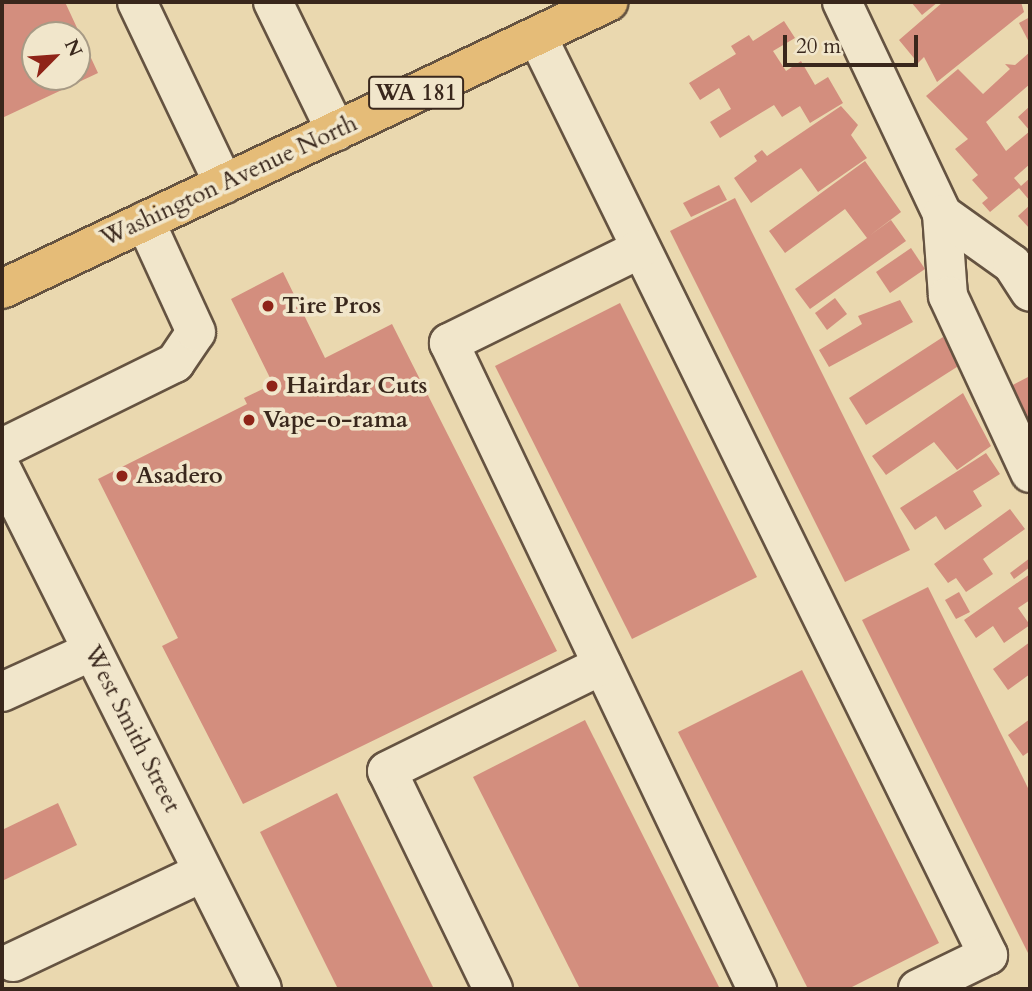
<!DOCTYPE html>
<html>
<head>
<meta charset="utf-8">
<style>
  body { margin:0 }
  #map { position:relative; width:1032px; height:991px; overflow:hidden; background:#ead8af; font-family:Cardo,serif }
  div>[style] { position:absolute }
  .building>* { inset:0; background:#d38e7e }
  .roads { filter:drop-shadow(2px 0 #655341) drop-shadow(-2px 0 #655341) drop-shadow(0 2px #655341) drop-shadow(0 -2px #655341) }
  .minor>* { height:38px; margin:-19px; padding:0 19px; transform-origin:19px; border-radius:19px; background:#f1e6cb }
  .major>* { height:38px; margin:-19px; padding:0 19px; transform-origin:19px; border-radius:19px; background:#e5bc78 }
  .dots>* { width:19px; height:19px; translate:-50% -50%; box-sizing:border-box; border:4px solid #f1e6cb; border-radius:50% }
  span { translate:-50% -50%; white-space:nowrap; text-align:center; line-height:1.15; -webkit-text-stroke:7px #f1e6cb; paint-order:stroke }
  .shield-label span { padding:2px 5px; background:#f1e6cb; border:2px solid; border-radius:5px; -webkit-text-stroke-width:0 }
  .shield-label { font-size:23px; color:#39271c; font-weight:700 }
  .street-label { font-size:24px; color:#39271c }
  .poi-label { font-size:24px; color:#39271c; font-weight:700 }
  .left { translate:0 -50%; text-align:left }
  .frame { position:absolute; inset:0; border:4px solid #39271c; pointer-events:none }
  .north { position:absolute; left:21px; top:21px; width:70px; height:70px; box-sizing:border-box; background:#f1e6cb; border:2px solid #a79a85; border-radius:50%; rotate:65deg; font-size:19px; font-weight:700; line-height:28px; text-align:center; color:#39271c }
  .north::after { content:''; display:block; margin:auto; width:24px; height:32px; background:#8f2418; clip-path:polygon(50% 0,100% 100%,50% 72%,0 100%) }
  .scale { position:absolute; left:783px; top:35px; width:135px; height:32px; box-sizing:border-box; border:4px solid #39271c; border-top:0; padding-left:9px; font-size:21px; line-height:24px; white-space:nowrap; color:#39271c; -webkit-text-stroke:5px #f1e6cb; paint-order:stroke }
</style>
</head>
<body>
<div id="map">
  <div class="building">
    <div style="clip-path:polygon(evenodd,2px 2px,65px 2px,98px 73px,2px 118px,2px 2px,35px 35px,77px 35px,77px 77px,35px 77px,35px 35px)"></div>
    <div style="clip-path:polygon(911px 2px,938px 2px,922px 15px)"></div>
    <div style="clip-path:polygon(943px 2px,1021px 2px,1024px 12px,937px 82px,924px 57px,918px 63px,899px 40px)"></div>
    <div style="clip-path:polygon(1030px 17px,1030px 44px,1019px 23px)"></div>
    <div style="clip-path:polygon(784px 21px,795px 38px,773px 51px,786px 71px,801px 61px,815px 85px,828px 77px,843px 103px,810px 123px,800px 106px,782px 117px,774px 105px,720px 138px,710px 122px,731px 109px,719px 88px,700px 100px,689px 83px,736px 54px,731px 46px,749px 35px,753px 41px)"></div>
    <div style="clip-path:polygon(1030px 52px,1030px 84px,986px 122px,1006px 151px,1030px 131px,1018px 117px,1030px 106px,1030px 164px,1014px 178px,1021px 186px,1030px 178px,1030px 201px,1019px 188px,990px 212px,982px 203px,988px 198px,972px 180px,978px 175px,955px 149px,968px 139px,926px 96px,958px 69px,983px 94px,1010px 69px,1005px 64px,1015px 65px)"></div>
    <div style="clip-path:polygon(841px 106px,858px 125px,851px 135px,867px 158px,818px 192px,801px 168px,751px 203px,734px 178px,757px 161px,754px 156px,762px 150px,767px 156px)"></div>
    <div style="clip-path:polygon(865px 161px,901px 212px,869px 236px,891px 220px,906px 241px,810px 309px,795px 289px,867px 238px,845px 209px,785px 253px,769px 231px)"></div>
    <div style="clip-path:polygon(719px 185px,727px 200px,691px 217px,683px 203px)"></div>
    <div style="clip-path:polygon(735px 198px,910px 550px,845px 582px,670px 231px)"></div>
    <div style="clip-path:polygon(1030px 205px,1030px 229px,1018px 216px)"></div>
    <div style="clip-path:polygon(911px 248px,925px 269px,890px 293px,876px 272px)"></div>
    <div style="clip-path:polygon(283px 272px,325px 358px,392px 324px,557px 651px,243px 804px,162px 646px,178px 638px,98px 479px,247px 404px,244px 398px,273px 384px,231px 299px)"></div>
    <div style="clip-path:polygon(835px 298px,847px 314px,827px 330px,815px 313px)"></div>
    <div style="clip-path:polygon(900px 300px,913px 322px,829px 367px,819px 350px,862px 324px,858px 316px)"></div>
    <div style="clip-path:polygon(620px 303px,757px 577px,632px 639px,495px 366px)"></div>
    <div style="clip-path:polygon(943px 337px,960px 365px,866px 425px,849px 398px)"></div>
    <div style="clip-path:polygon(1030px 376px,1030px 444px,1003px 390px)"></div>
    <div style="clip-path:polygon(963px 393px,991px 446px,957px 470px,934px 442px,886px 475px,872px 456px)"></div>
    <div style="clip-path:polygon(986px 453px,1000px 474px,973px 491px,982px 506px,945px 530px,936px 516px,915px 530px,900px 508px)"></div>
    <div style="clip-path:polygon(1010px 509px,1025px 529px,983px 559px,993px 574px,966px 592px,956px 578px,948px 583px,934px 564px)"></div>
    <div style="clip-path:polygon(1030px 558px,1030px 567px,1014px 579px,1010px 573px)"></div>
    <div style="clip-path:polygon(1030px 574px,1030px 600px,1018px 608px,1030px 625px,1004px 643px,993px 626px,976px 638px,964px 620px)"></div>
    <div style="clip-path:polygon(928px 587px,1030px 792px,1030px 957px,862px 620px)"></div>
    <div style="clip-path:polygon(959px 592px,970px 612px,956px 619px,945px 600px)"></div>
    <div style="clip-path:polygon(1030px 642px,1030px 674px,1008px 690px,993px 669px)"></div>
    <div style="clip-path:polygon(802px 670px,939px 943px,848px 989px,808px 989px,678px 732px)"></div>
    <div style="clip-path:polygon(1030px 719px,1030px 751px,1023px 756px,1008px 735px)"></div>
    <div style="clip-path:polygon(585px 720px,720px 989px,580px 989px,473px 777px)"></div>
    <div style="clip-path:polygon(337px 793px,434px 989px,338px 989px,260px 832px)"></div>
    <div style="clip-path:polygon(58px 803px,77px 845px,2px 881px,2px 830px)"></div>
  </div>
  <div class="roads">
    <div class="minor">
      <div style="left:137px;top:2px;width:202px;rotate:64.5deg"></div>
      <div style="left:273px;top:2px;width:144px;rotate:64deg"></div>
      <div style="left:842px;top:2px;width:234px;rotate:64.7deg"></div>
      <div style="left:942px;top:214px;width:82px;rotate:85.8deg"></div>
      <div style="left:948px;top:296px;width:195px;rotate:65.1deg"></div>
      <div style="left:537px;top:36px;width:1024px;rotate:63.86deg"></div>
      <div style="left:988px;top:955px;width:78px;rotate:154.1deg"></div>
      <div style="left:942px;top:214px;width:86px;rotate:35.5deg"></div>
      <div style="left:1012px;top:264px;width:33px;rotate:57deg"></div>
      <div style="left:640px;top:249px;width:213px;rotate:153.8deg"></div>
      <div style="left:449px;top:343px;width:716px;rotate:64.51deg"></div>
      <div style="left:2px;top:448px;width:193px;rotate:-26.2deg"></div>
      <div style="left:175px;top:363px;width:37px;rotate:-56deg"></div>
      <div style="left:196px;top:332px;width:122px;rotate:-114.7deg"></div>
      <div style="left:2px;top:470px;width:580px;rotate:63.39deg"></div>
      <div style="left:2px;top:692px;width:99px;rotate:-24.5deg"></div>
      <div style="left:13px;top:962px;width:210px;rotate:-25.3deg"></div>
      <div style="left:493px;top:989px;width:242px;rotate:-115.9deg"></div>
      <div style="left:387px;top:771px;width:240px;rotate:-26.2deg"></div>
    </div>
    <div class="major">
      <div style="left:2px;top:289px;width:671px;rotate:-25.34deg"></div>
    </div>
  </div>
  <div class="dots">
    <div style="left:268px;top:306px;background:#8f2418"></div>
    <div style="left:272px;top:386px;background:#8f2418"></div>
    <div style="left:249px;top:420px;background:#8f2418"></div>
    <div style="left:122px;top:476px;background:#8f2418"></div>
  </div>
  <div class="shield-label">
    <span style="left:416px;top:93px">WA 181</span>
  </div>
  <div class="street-label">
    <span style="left:229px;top:181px;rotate:-25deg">Washington Avenue North</span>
    <span style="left:132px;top:729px;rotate:63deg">West Smith Street</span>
  </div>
  <div class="poi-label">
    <span class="left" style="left:282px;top:306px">Tire Pros</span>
    <span class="left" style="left:286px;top:386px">Hairdar Cuts</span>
    <span class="left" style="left:263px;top:420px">Vape-o-rama</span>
    <span class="left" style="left:136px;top:476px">Asadero</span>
  </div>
  <div class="frame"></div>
  <div class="north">N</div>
  <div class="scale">20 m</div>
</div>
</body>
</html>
